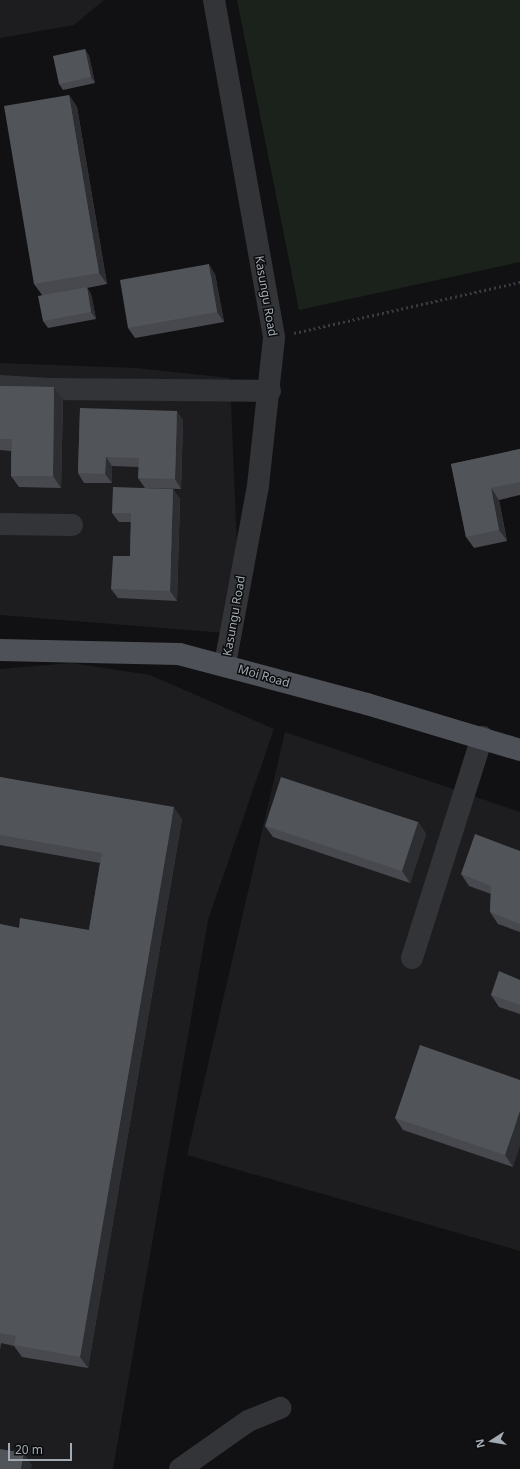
<!DOCTYPE html>
<html>
<head>
<meta charset="utf-8">
<style>
  body { margin:0 }
  #map { position:relative; width:520px; height:1469px; overflow:hidden; background:#111113; font-family:"Noto Sans",sans-serif }
  div>[style] { position:absolute }
  .built>* { inset:0; background:#1d1d20 }
  .green>* { inset:0; background:#1b221b }
  .path>* { height:2.5px; margin-top:-1.25px; transform-origin:0; background:repeating-linear-gradient(90deg,#383b3f 0 2px,transparent 0 5px) }
  .minor>* { height:22px; margin:-11px; padding:0 11px; transform-origin:11px; border-radius:11px; background:#323438 }
  .major>* { height:22px; margin:-11px; padding:0 11px; transform-origin:11px; border-radius:11px; background:#4e5157 }
  .wall>* { inset:0; background:#47494e }
  .shaded-wall>* { inset:0; background:#2d2e32 }
  .building>* { inset:0; background:#515459 }
  span { translate:-50% -50%; white-space:nowrap; text-align:center; line-height:1.15; -webkit-text-stroke:3px #0c0c0d; paint-order:stroke }
  .street-label { font-size:12px; color:#a2abb4 }
  .north { position:absolute; left:472px; top:1421px; width:40px; height:40px; -webkit-text-stroke:3px #0c0c0d; paint-order:stroke; rotate:258deg; font-size:11px; font-weight:700; line-height:16px; text-align:center; color:#a2abb4 }
  .north::after { content:''; display:block; margin:auto; width:14px; height:18px; background:#a2abb4; clip-path:polygon(50% 0,100% 100%,50% 72%,0 100%) }
  .scale { position:absolute; left:8px; top:1443px; width:64px; height:18px; box-sizing:border-box; border:2px solid #a2abb4; border-top:0; padding-left:5px; font-size:12px; line-height:14px; white-space:nowrap; color:#a2abb4; -webkit-text-stroke:3px #0c0c0d; paint-order:stroke }
</style>
</head>
<body>
<div id="map">
  <div class="built">
    <div style="clip-path:polygon(0 0,104px 0,74px 25px,0 38px)"></div>
    <div style="clip-path:polygon(0 363px,136px 368px,230px 378px,237px 547px,224px 633px,0 615px)"></div>
    <div style="clip-path:polygon(72px 663px,150px 675px,274px 729px,208px 920px,113px 1469px,0 1469px,0 669px)"></div>
    <div style="clip-path:polygon(285px 732px,520px 812px,520px 1251px,187px 1155px)"></div>
  </div>
  <div class="green">
    <div style="clip-path:polygon(237px 0,520px 0,520px 262px,299px 310px)"></div>
  </div>
  <div class="path">
    <div style="left:294px;top:333px;width:232px;rotate:-12.7deg"></div>
  </div>
  <div class="minor">
    <div style="left:214px;top:0;width:343px;rotate:79.9deg"></div>
    <div style="left:274px;top:338px;width:149px;rotate:96.2deg"></div>
    <div style="left:258px;top:486px;width:181px;rotate:100.5deg"></div>
    <div style="left:0;top:386px;width:48px;rotate:3.6deg"></div>
    <div style="left:48px;top:389px;width:222px;rotate:0.5deg"></div>
    <div style="left:0;top:524px;width:72px;rotate:0.8deg"></div>
    <div style="left:412px;top:958px;width:232px;rotate:-72.4deg"></div>
    <div style="left:180px;top:1469px;width:83px;rotate:-35.2deg"></div>
    <div style="left:248px;top:1421px;width:35px;rotate:-22deg"></div>
  </div>
  <div class="major">
    <div style="left:0;top:650px;width:179px;rotate:1.3deg"></div>
    <div style="left:179px;top:654px;width:195px;rotate:14.9deg"></div>
    <div style="left:367px;top:704px;width:160px;rotate:16.7deg"></div>
  </div>
  <div class="wall">
    <div style="clip-path:polygon(85px 49px,89px 56px,95px 83px,63px 90px,59px 84px)"></div>
    <div style="clip-path:polygon(69px 95px,77px 107px,107px 284px,87px 288px,91px 294px,96px 319px,48px 328px,43px 321px,42px 295px,34px 284px)"></div>
    <div style="clip-path:polygon(215px 274px,224px 322px,135px 338px,128px 328px)"></div>
    <div style="clip-path:polygon(0 386px,54px 387px,63px 398px,61px 488px,19px 487px,11px 476px,11px 451px,0 450px)"></div>
    <div style="clip-path:polygon(80px 408px,183px 420px,181px 489px,145px 488px,138px 478px,139px 467px,112px 466px,112px 483px,84px 483px,78px 473px)"></div>
    <div style="clip-path:polygon(520px 449px,520px 495px,499px 500px,507px 541px,474px 548px,466px 537px,451px 464px)"></div>
    <div style="clip-path:polygon(173px 489px,180px 499px,177px 601px,118px 598px,111px 589px,130px 556px,131px 522px,119px 522px,112px 513px)"></div>
    <div style="clip-path:polygon(0 777px,182px 819px,88px 1368px,22px 1357px,14px 1346px,1px 1343px,0 1350px,0 924px,19px 928px,89px 930px,100px 863px,0 845px)"></div>
    <div style="clip-path:polygon(418px 822px,426px 834px,410px 883px,273px 837px,265px 826px)"></div>
    <div style="clip-path:polygon(520px 851px,520px 932px,498px 924px,490px 912px,491px 894px,469px 886px,461px 874px)"></div>
    <div style="clip-path:polygon(520px 980px,520px 1014px,499px 1007px,491px 995px)"></div>
    <div style="clip-path:polygon(520px 1080px,513px 1167px,403px 1130px,395px 1118px)"></div>
  </div>
  <div class="shaded-wall">
    <div style="clip-path:polygon(85px 49px,89px 56px,95px 83px,91px 77px)"></div>
    <div style="clip-path:polygon(69px 95px,77px 107px,107px 284px,99px 273px)"></div>
    <div style="clip-path:polygon(209px 264px,215px 274px,224px 322px,217px 312px)"></div>
    <div style="clip-path:polygon(87px 287px,91px 294px,96px 319px,91px 312px)"></div>
    <div style="clip-path:polygon(54px 387px,63px 398px,61px 488px,53px 476px)"></div>
    <div style="clip-path:polygon(177px 411px,183px 420px,181px 489px,175px 479px)"></div>
    <div style="clip-path:polygon(106px 457px,112px 466px,112px 483px,105px 474px)"></div>
    <div style="clip-path:polygon(491px 488px,499px 500px,507px 541px,499px 530px)"></div>
    <div style="clip-path:polygon(173px 489px,180px 499px,177px 601px,170px 591px)"></div>
    <div style="clip-path:polygon(174px 807px,182px 819px,88px 1368px,80px 1357px)"></div>
    <div style="clip-path:polygon(418px 822px,426px 834px,410px 883px,402px 871px)"></div>
    <div style="clip-path:polygon(520px 1111px,520px 1146px,513px 1167px,505px 1155px)"></div>
    <div style="clip-path:polygon(24px 1453px,32px 1465px,31px 1469px,21px 1469px)"></div>
  </div>
  <div class="building">
    <div style="clip-path:polygon(85px 49px,91px 77px,59px 84px,53px 56px)"></div>
    <div style="clip-path:polygon(69px 95px,99px 273px,34px 284px,4px 106px)"></div>
    <div style="clip-path:polygon(209px 264px,217px 312px,128px 328px,120px 280px)"></div>
    <div style="clip-path:polygon(87px 287px,91px 312px,43px 321px,38px 296px)"></div>
    <div style="clip-path:polygon(0 386px,54px 387px,53px 476px,11px 476px,12px 439px,0 439px)"></div>
    <div style="clip-path:polygon(80px 408px,177px 411px,175px 479px,138px 478px,139px 458px,106px 457px,105px 474px,78px 473px)"></div>
    <div style="clip-path:polygon(520px 449px,520px 482px,491px 488px,499px 530px,466px 537px,451px 464px)"></div>
    <div style="clip-path:polygon(113px 487px,173px 489px,170px 591px,111px 589px,113px 556px,130px 556px,131px 513px,112px 513px)"></div>
    <div style="clip-path:polygon(0 777px,174px 807px,80px 1357px,14px 1345px,16px 1336px,0 1333px,0 924px,19px 928px,20px 918px,89px 930px,102px 853px,0 835px)"></div>
    <div style="clip-path:polygon(281px 777px,418px 822px,402px 871px,265px 826px)"></div>
    <div style="clip-path:polygon(475px 834px,520px 851px,520px 924px,490px 912px,491px 886px,461px 874px)"></div>
    <div style="clip-path:polygon(499px 971px,520px 980px,520px 1005px,491px 995px)"></div>
    <div style="clip-path:polygon(420px 1045px,520px 1080px,520px 1111px,505px 1155px,395px 1118px)"></div>
    <div style="clip-path:polygon(0 1449px,24px 1453px,21px 1469px,0 1469px)"></div>
  </div>
  <div class="street-label">
    <span style="left:266px;top:296px;rotate:80deg">Kasungu Road</span>
    <span style="left:234px;top:616px;rotate:-80deg">Kasungu Road</span>
    <span style="left:264px;top:676px;rotate:16deg">Moi Road</span>
  </div>
  <div class="north">N</div>
  <div class="scale">20 m</div>
</div>
</body>
</html>
